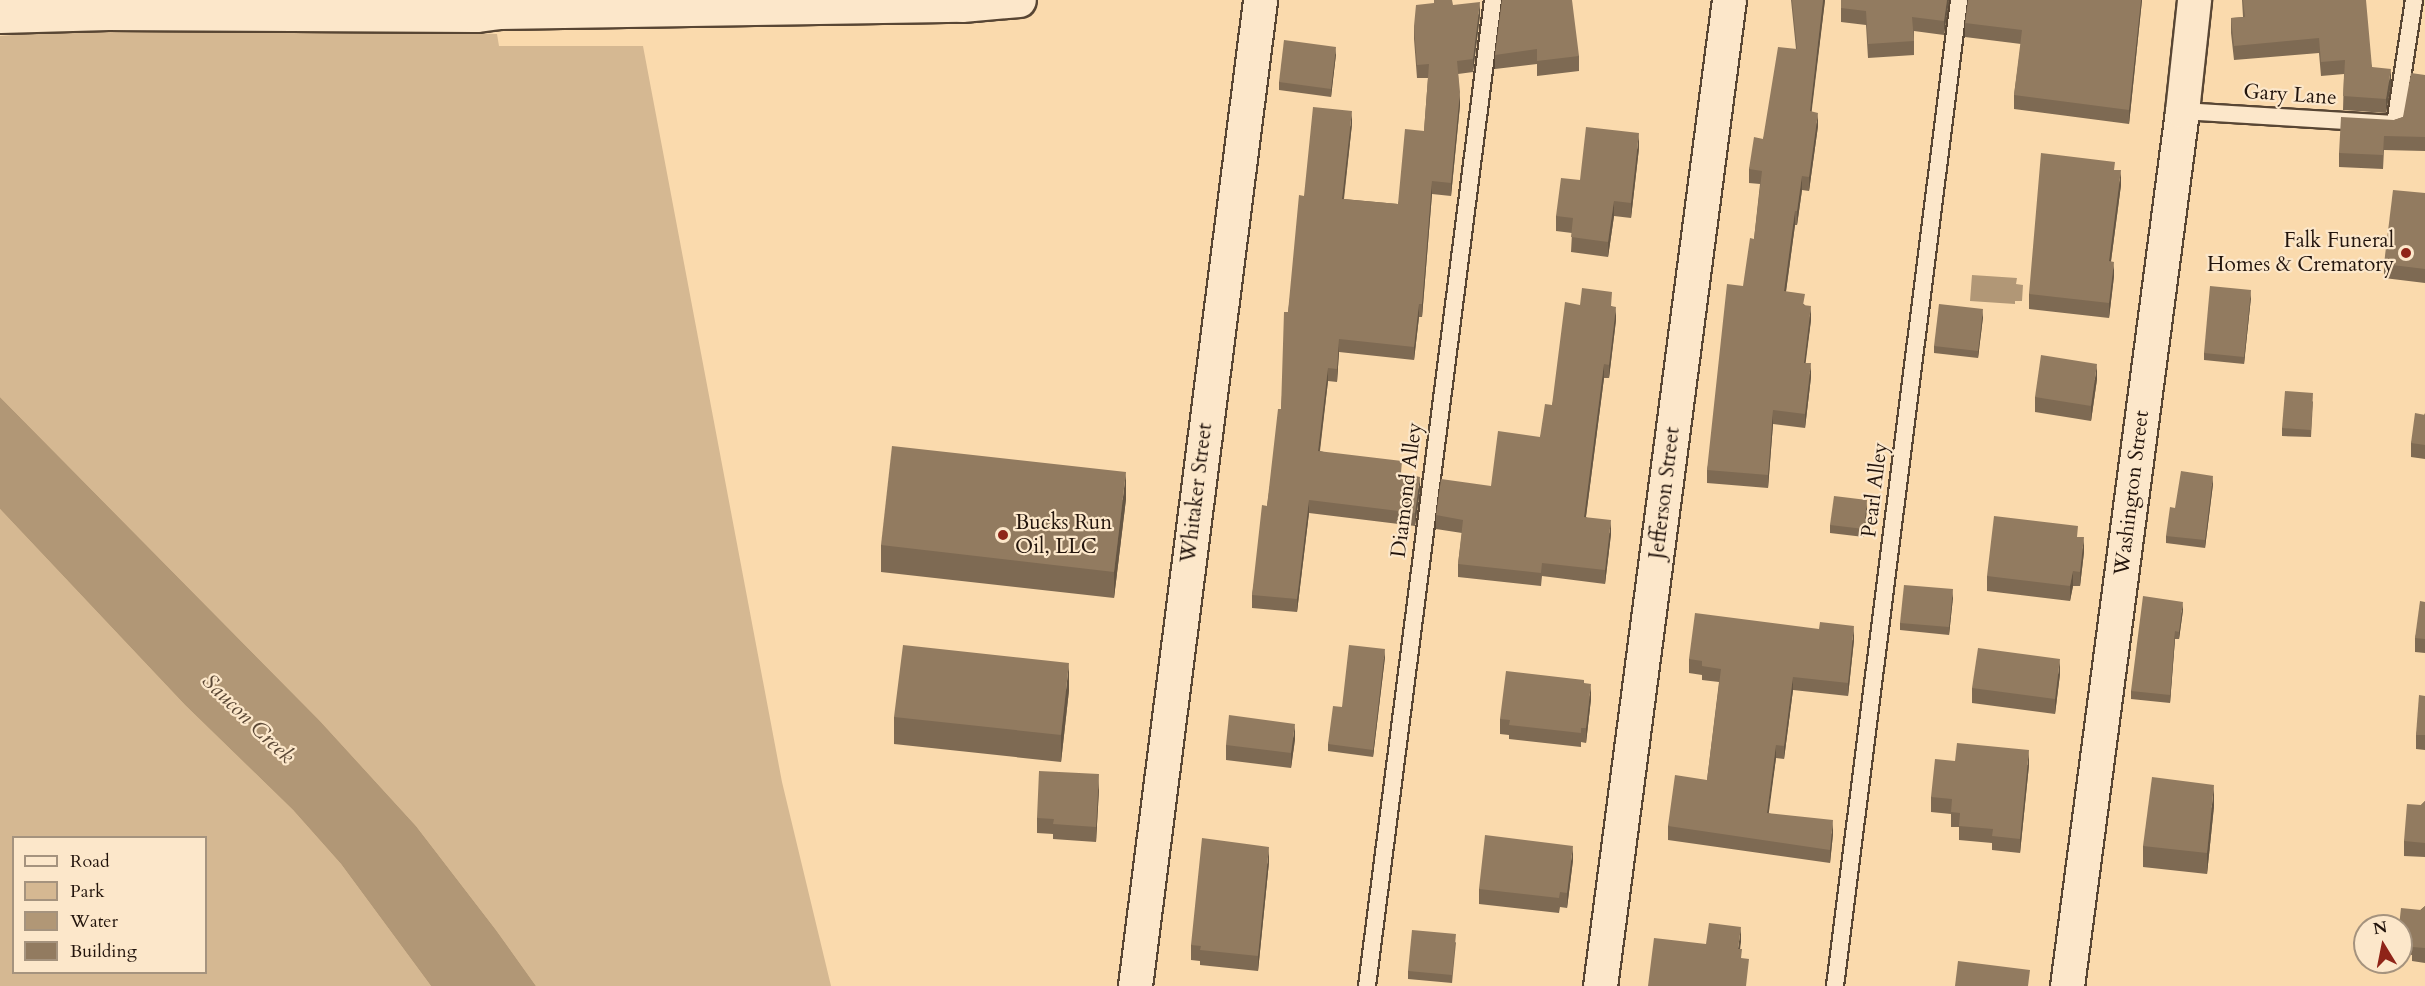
<!DOCTYPE html>
<html>
<head>
<meta charset="utf-8">
<style>
  body { margin:0 }
  #map { position:relative; width:2425px; height:986px; overflow:hidden; background:#fadaad; font-family:Cardo,serif }
  div>[style] { position:absolute }
  .green>* { inset:0; background:#d5b892 }
  .water>* { inset:0; background:#b19776 }
  .roads { filter:drop-shadow(2px 0 #584634) drop-shadow(-2px 0 #584634) drop-shadow(0 2px #584634) drop-shadow(0 -2px #584634) }
  .service>* { height:16px; margin:-8px; padding:0 8px; transform-origin:8px; border-radius:8px; background:#fce7ca }
  .minor>* { height:33px; margin:-16.5px; padding:0 16.5px; transform-origin:16.5px; border-radius:16.5px; background:#fce7ca }
  .wall>* { inset:0; background:#7e6a53 }
  .shaded-wall>* { inset:0; background:#665643 }
  .building>* { inset:0; background:#927b60 }
  .dots>* { width:16px; height:16px; translate:-50% -50%; box-sizing:border-box; border:3px solid #fce7ca; border-radius:50% }
  span { translate:-50% -50%; white-space:nowrap; text-align:center; line-height:1.15; -webkit-text-stroke:4.5px #fce7ca; paint-order:stroke }
  .street-label { font-size:21px; color:#22140c }
  .poi-label { font-size:21px; color:#22140c }
  .right { translate:-100% -50%; text-align:right }
  .left { translate:0 -50%; text-align:left }
  .water-label { font-size:22px; color:#5b4836; font-style:italic }
  .legend { position:absolute; left:12px; top:836px; width:195px; height:138px; box-sizing:border-box; background:#fce7ca; border:2px solid #a5937e; margin:0; padding:8px 10px; list-style:none; font-size:18px; color:#22140c }
  .legend li { display:flex; align-items:center; gap:12px; height:30px }
  .legend b { width:30px; border:2px solid #a5937e }
  .north { position:absolute; left:2353px; top:914px; width:60px; height:60px; box-sizing:border-box; background:#fce7ca; border:2px solid #a5937e; border-radius:50%; rotate:350deg; font-size:16px; font-weight:700; line-height:24px; text-align:center; color:#22140c }
  .north::after { content:''; display:block; margin:auto; width:21px; height:27px; background:#8f2418; clip-path:polygon(50% 0,100% 100%,50% 72%,0 100%) }
</style>
</head>
<body>
<div id="map">
  <div class="green">
    <div style="clip-path:polygon(137px 25px,497px 34px,499px 46px,643px 46px,782px 782px,831px 986px,536px 986px,496px 930px,416px 826px,320px 721px,0 397px,0 36px)"></div>
    <div style="clip-path:polygon(evenodd,0 509px,185px 705px,293px 810px,341px 864px,431px 986px,0 986px,0 509px,14px 838px,206px 838px,206px 972px,14px 972px,14px 838px)"></div>
  </div>
  <div class="water">
    <div style="clip-path:polygon(1972px 275px,2017px 278px,2016px 284px,2023px 285px,2022px 301px,2015px 301px,2015px 304px,1970px 301px)"></div>
    <div style="clip-path:polygon(0 397px,320px 721px,416px 826px,496px 930px,536px 986px,431px 986px,341px 864px,293px 810px,185px 705px,0 509px)"></div>
  </div>
  <div class="roads">
    <div class="service">
      <div style="left:2182px;top:111px;width:213px;rotate:3.5deg"></div>
      <div style="left:2395px;top:124px;width:125px;rotate:-81.3deg"></div>
      <div style="left:1367px;top:986px;width:994px;rotate:-82.72deg"></div>
      <div style="left:1835px;top:986px;width:994px;rotate:-82.83deg"></div>
    </div>
    <div class="minor">
      <div style="left:0;top:16px;width:108px;rotate:-1.6deg"></div>
      <div style="left:108px;top:13px;width:368px;rotate:0.3deg"></div>
      <div style="left:476px;top:15px;width:23px;rotate:-7deg"></div>
      <div style="left:499px;top:12px;width:463px;rotate:-0.9deg"></div>
      <div style="left:962px;top:5px;width:57px;rotate:-5deg"></div>
      <div style="left:1135px;top:986px;width:994px;rotate:-82.77deg"></div>
      <div style="left:1600px;top:986px;width:994px;rotate:-82.55deg"></div>
      <div style="left:2067px;top:986px;width:883px;rotate:-82.51deg"></div>
      <div style="left:2182px;top:111px;width:112px;rotate:-83.8deg"></div>
    </div>
  </div>
  <div class="wall">
    <div style="clip-path:polygon(1502px 0,1579px 56px,1579px 71px,1537px 76px,1537px 64px,1495px 69px,1495px 55px)"></div>
    <div style="clip-path:polygon(1791px 0,1825px 0,1811px 112px,1818px 126px,1809px 191px,1802px 190px,1797px 225px,1795px 225px,1786px 292px,1805px 305px,1811px 320px,1805px 363px,1811px 377px,1805px 428px,1773px 424px,1768px 488px,1707px 483px,1707px 470px,1754px 239px,1760px 184px,1749px 183px,1749px 169px,1763px 139px,1796px 49px)"></div>
    <div style="clip-path:polygon(1841px 0,1949px 0,1944px 35px,1914px 31px,1914px 55px,1868px 58px,1866px 25px,1841px 22px)"></div>
    <div style="clip-path:polygon(2142px 0,2129px 124px,2014px 109px,2014px 95px,2021px 44px,1965px 37px,1965px 23px)"></div>
    <div style="clip-path:polygon(2242px 0,2350px 0,2372px 67px,2391px 84px,2386px 113px,2343px 110px,2344px 74px,2321px 76px,2319px 53px,2234px 60px,2231px 33px,2231px 18px,2243px 17px)"></div>
    <div style="clip-path:polygon(1453px 5px,1480px 15px,1473px 72px,1458px 74px,1460px 105px,1451px 196px,1432px 194px,1422px 317px,1419px 317px,1414px 360px,1339px 352px,1337px 382px,1328px 381px,1320px 451px,1402px 473px,1420px 490px,1415px 526px,1309px 513px,1297px 612px,1252px 608px,1252px 595px,1267px 506px,1281px 409px,1288px 312px,1304px 196px,1352px 124px,1344px 199px,1398px 204px,1424px 131px,1428px 78px,1417px 78px,1414px 39px,1414px 26px)"></div>
    <div style="clip-path:polygon(1336px 54px,1331px 97px,1279px 90px,1279px 82px)"></div>
    <div style="clip-path:polygon(2425px 75px,2425px 151px,2384px 150px,2383px 169px,2339px 167px,2339px 153px,2394px 120px,2403px 117px)"></div>
    <div style="clip-path:polygon(1639px 148px,1631px 218px,1614px 216px,1608px 257px,1571px 252px,1572px 233px,1556px 231px,1556px 216px,1580px 180px)"></div>
    <div style="clip-path:polygon(2115px 170px,2121px 185px,2111px 261px,2114px 276px,2109px 318px,2029px 309px,2029px 294px)"></div>
    <div style="clip-path:polygon(2425px 193px,2425px 283px,2384px 278px,2384px 264px)"></div>
    <div style="clip-path:polygon(2251px 297px,2244px 364px,2204px 360px,2204px 353px)"></div>
    <div style="clip-path:polygon(1580px 305px,1612px 306px,1616px 320px,1609px 378px,1604px 378px,1586px 517px,1611px 534px,1605px 584px,1542px 576px,1541px 586px,1458px 577px,1458px 564px,1462px 533px,1436px 529px,1436px 515px,1491px 486px,1540px 437px,1552px 405px)"></div>
    <div style="clip-path:polygon(1983px 317px,1978px 358px,1934px 353px,1934px 346px)"></div>
    <div style="clip-path:polygon(2097px 379px,2091px 421px,2035px 412px,2035px 397px)"></div>
    <div style="clip-path:polygon(2313px 401px,2311px 437px,2282px 436px,2282px 428px)"></div>
    <div style="clip-path:polygon(2425px 413px,2425px 459px,2411px 457px,2411px 443px)"></div>
    <div style="clip-path:polygon(2213px 484px,2205px 548px,2166px 543px,2166px 536px)"></div>
    <div style="clip-path:polygon(1126px 499px,1114px 598px,881px 572px,881px 545px)"></div>
    <div style="clip-path:polygon(1867px 508px,1864px 537px,1830px 533px,1830px 525px)"></div>
    <div style="clip-path:polygon(2078px 537px,2084px 552px,2080px 586px,2073px 586px,2070px 601px,1987px 591px,1987px 576px)"></div>
    <div style="clip-path:polygon(1953px 597px,1949px 635px,1900px 630px,1900px 623px)"></div>
    <div style="clip-path:polygon(2425px 602px,2425px 653px,2415px 652px,2415px 638px)"></div>
    <div style="clip-path:polygon(2183px 610px,2179px 639px,2175px 639px,2170px 703px,2131px 699px,2131px 691px)"></div>
    <div style="clip-path:polygon(1854px 640px,1848px 696px,1793px 690px,1784px 759px,1776px 758px,1768px 813px,1833px 834px,1830px 863px,1668px 840px,1668px 826px,1707px 780px,1719px 682px,1702px 680px,1702px 675px,1689px 673px,1689px 659px)"></div>
    <div style="clip-path:polygon(1385px 657px,1373px 757px,1328px 751px,1328px 744px,1342px 707px)"></div>
    <div style="clip-path:polygon(2060px 674px,2055px 714px,1972px 703px,1972px 688px)"></div>
    <div style="clip-path:polygon(1584px 683px,1591px 699px,1586px 743px,1581px 742px,1581px 747px,1509px 739px,1509px 735px,1500px 734px,1500px 719px)"></div>
    <div style="clip-path:polygon(1069px 690px,1061px 762px,894px 744px,894px 717px)"></div>
    <div style="clip-path:polygon(2425px 696px,2425px 750px,2416px 749px,2416px 735px)"></div>
    <div style="clip-path:polygon(1295px 739px,1291px 768px,1226px 760px,1226px 745px)"></div>
    <div style="clip-path:polygon(1955px 761px,2029px 765px,2020px 853px,1992px 850px,1992px 843px,1959px 840px,1959px 827px,1951px 827px,1951px 814px,1931px 812px,1931px 797px)"></div>
    <div style="clip-path:polygon(1099px 789px,1096px 842px,1053px 839px,1053px 834px,1037px 833px,1037px 818px)"></div>
    <div style="clip-path:polygon(2425px 801px,2425px 857px,2404px 856px,2404px 841px,2421px 805px)"></div>
    <div style="clip-path:polygon(2214px 806px,2207px 874px,2143px 867px,2143px 846px)"></div>
    <div style="clip-path:polygon(1573px 860px,1567px 908px,1560px 907px,1559px 913px,1479px 904px,1479px 889px)"></div>
    <div style="clip-path:polygon(1269px 862px,1258px 971px,1200px 965px,1200px 961px,1191px 960px,1191px 945px)"></div>
    <div style="clip-path:polygon(2425px 906px,2425px 963px,2412px 961px,2412px 955px,2401px 953px,2401px 926px)"></div>
    <div style="clip-path:polygon(1456px 942px,1452px 983px,1408px 979px,1408px 971px)"></div>
  </div>
  <div class="shaded-wall">
    <div style="clip-path:polygon(1823px 0,1825px 0,1810px 125px,1810px 111px)"></div>
    <div style="clip-path:polygon(1947px 0,1949px 0,1944px 35px,1944px 21px)"></div>
    <div style="clip-path:polygon(2141px 0,2142px 0,2129px 124px,2129px 110px)"></div>
    <div style="clip-path:polygon(1480px 2px,1480px 15px,1473px 72px,1473px 59px)"></div>
    <div style="clip-path:polygon(1336px 47px,1336px 54px,1331px 97px,1331px 89px)"></div>
    <div style="clip-path:polygon(2391px 69px,2391px 84px,2386px 113px,2386px 99px)"></div>
    <div style="clip-path:polygon(1460px 92px,1460px 105px,1451px 196px,1451px 183px)"></div>
    <div style="clip-path:polygon(1352px 111px,1352px 124px,1342px 212px,1342px 199px)"></div>
    <div style="clip-path:polygon(1818px 113px,1818px 126px,1809px 191px,1809px 177px)"></div>
    <div style="clip-path:polygon(1639px 133px,1639px 148px,1631px 218px,1631px 203px)"></div>
    <div style="clip-path:polygon(2121px 170px,2121px 185px,2109px 276px,2109px 261px)"></div>
    <div style="clip-path:polygon(1802px 176px,1802px 190px,1797px 225px,1797px 211px)"></div>
    <div style="clip-path:polygon(1432px 181px,1432px 194px,1422px 317px,1422px 304px)"></div>
    <div style="clip-path:polygon(1614px 201px,1614px 216px,1608px 257px,1608px 242px)"></div>
    <div style="clip-path:polygon(1795px 211px,1795px 225px,1784px 305px,1784px 291px)"></div>
    <div style="clip-path:polygon(2114px 262px,2114px 276px,2109px 318px,2109px 303px)"></div>
    <div style="clip-path:polygon(2251px 290px,2251px 297px,2244px 364px,2244px 357px)"></div>
    <div style="clip-path:polygon(1419px 304px,1419px 317px,1414px 360px,1414px 347px)"></div>
    <div style="clip-path:polygon(1811px 306px,1811px 320px,1804px 376px,1804px 363px)"></div>
    <div style="clip-path:polygon(1616px 307px,1616px 320px,1609px 378px,1609px 365px)"></div>
    <div style="clip-path:polygon(1983px 309px,1983px 317px,1978px 358px,1978px 351px)"></div>
    <div style="clip-path:polygon(1339px 339px,1339px 352px,1337px 382px,1337px 369px)"></div>
    <div style="clip-path:polygon(1811px 363px,1811px 377px,1805px 428px,1805px 414px)"></div>
    <div style="clip-path:polygon(1604px 364px,1604px 378px,1584px 531px,1584px 517px)"></div>
    <div style="clip-path:polygon(2097px 364px,2097px 379px,2091px 421px,2091px 406px)"></div>
    <div style="clip-path:polygon(1328px 368px,1328px 381px,1318px 464px,1318px 451px)"></div>
    <div style="clip-path:polygon(1773px 410px,1773px 424px,1768px 488px,1768px 475px)"></div>
    <div style="clip-path:polygon(1126px 472px,1126px 499px,1114px 598px,1114px 572px)"></div>
    <div style="clip-path:polygon(2213px 476px,2213px 484px,2205px 548px,2205px 540px)"></div>
    <div style="clip-path:polygon(1420px 477px,1420px 490px,1415px 526px,1415px 513px)"></div>
    <div style="clip-path:polygon(1309px 500px,1309px 513px,1297px 612px,1297px 599px)"></div>
    <div style="clip-path:polygon(1867px 500px,1867px 508px,1864px 537px,1864px 529px)"></div>
    <div style="clip-path:polygon(1611px 520px,1611px 534px,1605px 584px,1605px 570px)"></div>
    <div style="clip-path:polygon(2084px 537px,2084px 552px,2080px 586px,2080px 572px)"></div>
    <div style="clip-path:polygon(2073px 571px,2073px 586px,2070px 601px,2070px 586px)"></div>
    <div style="clip-path:polygon(1953px 589px,1953px 597px,1949px 635px,1949px 627px)"></div>
    <div style="clip-path:polygon(2183px 602px,2183px 610px,2179px 639px,2179px 632px)"></div>
    <div style="clip-path:polygon(1854px 626px,1854px 640px,1848px 696px,1848px 683px)"></div>
    <div style="clip-path:polygon(2175px 631px,2175px 639px,2170px 703px,2170px 695px)"></div>
    <div style="clip-path:polygon(1385px 649px,1385px 657px,1373px 757px,1373px 750px)"></div>
    <div style="clip-path:polygon(2060px 659px,2060px 674px,2055px 714px,2055px 699px)"></div>
    <div style="clip-path:polygon(1069px 663px,1069px 690px,1061px 762px,1061px 735px)"></div>
    <div style="clip-path:polygon(1793px 677px,1793px 690px,1784px 759px,1784px 746px)"></div>
    <div style="clip-path:polygon(1591px 684px,1591px 699px,1586px 743px,1586px 728px)"></div>
    <div style="clip-path:polygon(1295px 724px,1295px 739px,1291px 768px,1291px 753px)"></div>
    <div style="clip-path:polygon(1776px 745px,1776px 758px,1767px 827px,1767px 813px)"></div>
    <div style="clip-path:polygon(2029px 750px,2029px 765px,2020px 853px,2020px 839px)"></div>
    <div style="clip-path:polygon(1099px 774px,1099px 789px,1096px 842px,1096px 827px)"></div>
    <div style="clip-path:polygon(2214px 785px,2214px 806px,2207px 874px,2207px 853px)"></div>
    <div style="clip-path:polygon(1833px 820px,1833px 834px,1830px 863px,1830px 850px)"></div>
    <div style="clip-path:polygon(1573px 846px,1573px 860px,1567px 908px,1567px 893px)"></div>
    <div style="clip-path:polygon(1269px 847px,1269px 862px,1258px 971px,1258px 956px)"></div>
    <div style="clip-path:polygon(1741px 927px,1741px 942px,1738px 964px,1738px 949px)"></div>
  </div>
  <div class="building">
    <div style="clip-path:polygon(1434px 0,1452px 0,1453px 5px,1480px 2px,1473px 59px,1457px 61px,1460px 92px,1451px 183px,1432px 181px,1422px 304px,1419px 304px,1414px 347px,1339px 339px,1337px 369px,1328px 368px,1318px 451px,1402px 461px,1401px 473px,1420px 477px,1415px 513px,1309px 500px,1297px 599px,1252px 595px,1262px 505px,1267px 506px,1278px 409px,1281px 409px,1284px 312px,1288px 312px,1299px 195px,1304px 196px,1313px 107px,1352px 111px,1342px 199px,1398px 204px,1405px 129px,1424px 131px,1429px 64px,1417px 65px,1414px 26px,1416px 5px,1434px 3px)"></div>
    <div style="clip-path:polygon(1502px 0,1572px 0,1579px 56px,1537px 61px,1537px 49px,1495px 55px)"></div>
    <div style="clip-path:polygon(1792px 0,1823px 0,1810px 111px,1818px 113px,1809px 177px,1802px 176px,1797px 211px,1795px 211px,1784px 291px,1805px 294px,1803px 305px,1811px 306px,1804px 363px,1811px 363px,1805px 414px,1773px 410px,1768px 475px,1707px 470px,1727px 284px,1743px 286px,1750px 238px,1754px 239px,1762px 171px,1749px 169px,1754px 137px,1763px 139px,1778px 47px,1797px 49px)"></div>
    <div style="clip-path:polygon(1841px 0,1947px 0,1944px 21px,1912px 17px,1914px 41px,1868px 44px,1866px 11px,1841px 8px)"></div>
    <div style="clip-path:polygon(1968px 0,2141px 0,2129px 110px,2014px 95px,2022px 30px,1965px 23px)"></div>
    <div style="clip-path:polygon(2243px 0,2366px 0,2372px 67px,2391px 69px,2386px 99px,2343px 96px,2345px 60px,2321px 62px,2319px 38px,2234px 46px,2231px 18px,2245px 17px)"></div>
    <div style="clip-path:polygon(1284px 40px,1336px 47px,1331px 89px,1279px 82px)"></div>
    <div style="clip-path:polygon(2411px 73px,2425px 75px,2425px 137px,2384px 136px,2383px 155px,2339px 153px,2341px 117px,2394px 120px,2403px 117px)"></div>
    <div style="clip-path:polygon(1586px 127px,1639px 133px,1631px 203px,1614px 201px,1608px 242px,1571px 237px,1573px 218px,1556px 216px,1561px 178px,1580px 180px)"></div>
    <div style="clip-path:polygon(2041px 153px,2115px 162px,2114px 170px,2121px 170px,2109px 261px,2114px 262px,2109px 303px,2029px 294px)"></div>
    <div style="clip-path:polygon(2393px 190px,2425px 193px,2425px 269px,2384px 264px)"></div>
    <div style="clip-path:polygon(2210px 286px,2251px 290px,2244px 357px,2204px 353px)"></div>
    <div style="clip-path:polygon(1582px 288px,1612px 292px,1611px 306px,1616px 307px,1609px 365px,1604px 364px,1584px 517px,1611px 520px,1605px 570px,1542px 563px,1541px 573px,1458px 564px,1463px 520px,1436px 515px,1441px 479px,1491px 486px,1498px 431px,1540px 437px,1545px 404px,1552px 405px,1565px 302px,1580px 305px)"></div>
    <div style="clip-path:polygon(1939px 304px,1983px 309px,1978px 351px,1934px 346px)"></div>
    <div style="clip-path:polygon(2041px 355px,2097px 364px,2091px 406px,2035px 397px)"></div>
    <div style="clip-path:polygon(2285px 391px,2313px 393px,2311px 430px,2282px 428px)"></div>
    <div style="clip-path:polygon(2415px 413px,2425px 415px,2425px 413px,2425px 445px,2411px 443px)"></div>
    <div style="clip-path:polygon(892px 446px,1126px 472px,1114px 572px,881px 545px)"></div>
    <div style="clip-path:polygon(2181px 471px,2213px 476px,2205px 540px,2166px 536px,2170px 507px,2175px 508px)"></div>
    <div style="clip-path:polygon(1834px 496px,1867px 500px,1864px 529px,1830px 525px)"></div>
    <div style="clip-path:polygon(1994px 516px,2078px 526px,2077px 537px,2084px 537px,2080px 572px,2073px 571px,2070px 586px,1987px 576px)"></div>
    <div style="clip-path:polygon(1904px 585px,1953px 589px,1949px 627px,1900px 623px)"></div>
    <div style="clip-path:polygon(2143px 596px,2183px 602px,2179px 632px,2175px 631px,2170px 695px,2131px 691px)"></div>
    <div style="clip-path:polygon(2420px 601px,2425px 602px,2425px 639px,2415px 638px)"></div>
    <div style="clip-path:polygon(1695px 613px,1819px 629px,1820px 622px,1854px 626px,1848px 683px,1793px 677px,1784px 746px,1776px 745px,1767px 813px,1833px 820px,1830px 850px,1668px 826px,1675px 775px,1707px 780px,1721px 669px,1702px 666px,1702px 661px,1689px 659px)"></div>
    <div style="clip-path:polygon(903px 645px,1069px 663px,1061px 735px,894px 717px)"></div>
    <div style="clip-path:polygon(1349px 645px,1385px 649px,1373px 750px,1328px 744px,1333px 706px,1342px 707px)"></div>
    <div style="clip-path:polygon(1978px 648px,2060px 659px,2055px 699px,1972px 688px)"></div>
    <div style="clip-path:polygon(1506px 671px,1584px 680px,1584px 683px,1591px 684px,1586px 728px,1581px 728px,1581px 733px,1509px 725px,1510px 720px,1500px 719px)"></div>
    <div style="clip-path:polygon(2419px 695px,2425px 696px,2425px 735px,2416px 735px)"></div>
    <div style="clip-path:polygon(1229px 715px,1295px 724px,1291px 753px,1226px 745px)"></div>
    <div style="clip-path:polygon(1957px 743px,2029px 750px,2020px 839px,1992px 836px,1993px 829px,1959px 826px,1960px 813px,1951px 812px,1952px 799px,1931px 797px,1935px 759px,1955px 761px)"></div>
    <div style="clip-path:polygon(1039px 771px,1099px 774px,1096px 827px,1053px 824px,1054px 819px,1037px 818px)"></div>
    <div style="clip-path:polygon(2152px 777px,2214px 785px,2207px 853px,2143px 846px)"></div>
    <div style="clip-path:polygon(2425px 801px,2425px 843px,2404px 841px,2407px 804px,2421px 805px)"></div>
    <div style="clip-path:polygon(1485px 835px,1573px 846px,1567px 893px,1560px 892px,1559px 898px,1479px 889px)"></div>
    <div style="clip-path:polygon(1202px 838px,1269px 847px,1258px 956px,1200px 950px,1201px 946px,1191px 945px)"></div>
    <div style="clip-path:polygon(2425px 906px,2425px 948px,2412px 947px,2413px 940px,2401px 939px,2401px 926px,2399px 926px,2401px 908px,2421px 910px)"></div>
    <div style="clip-path:polygon(1709px 923px,1741px 927px,1738px 949px,1742px 949px,1741px 958px,1749px 959px,1746px 986px,1648px 986px,1654px 938px,1706px 944px)"></div>
    <div style="clip-path:polygon(1412px 930px,1456px 934px,1452px 975px,1408px 971px)"></div>
    <div style="clip-path:polygon(1958px 961px,2030px 970px,2028px 986px,1955px 986px)"></div>
  </div>
  <div class="dots">
    <div style="left:2406px;top:253px;background:#8f2418"></div>
    <div style="left:1003px;top:535px;background:#8f2418"></div>
  </div>
  <div class="street-label">
    <span style="left:2290px;top:95px;rotate:4deg">Gary Lane</span>
    <span style="left:1407px;top:490px;rotate:-83deg">Diamond Alley</span>
    <span style="left:1875px;top:490px;rotate:-83deg">Pearl Alley</span>
    <span style="left:1197px;top:493px;rotate:-83deg">Whitaker Street</span>
    <span style="left:1665px;top:493px;rotate:-83deg">Jefferson Street</span>
    <span style="left:2132px;top:493px;rotate:-83deg">Washington Street</span>
  </div>
  <div class="poi-label">
    <span class="right" style="left:2394px;top:253px">Falk Funeral<br>Homes &amp; Crematory</span>
    <span class="left" style="left:1015px;top:535px">Bucks Run<br>Oil, LLC</span>
  </div>
  <div class="water-label">
    <span style="left:248px;top:719px;rotate:44deg">Saucon Creek</span>
  </div>
  <ul class="legend">
  <li><b style="height:8px;background:#fce7ca"></b>Road</li>
  <li><b style="height:16px;background:#d5b892"></b>Park</li>
  <li><b style="height:16px;background:#b19776"></b>Water</li>
  <li><b style="height:16px;background:#927b60"></b>Building</li>
  </ul>
  <div class="north">N</div>
</div>
</body>
</html>
